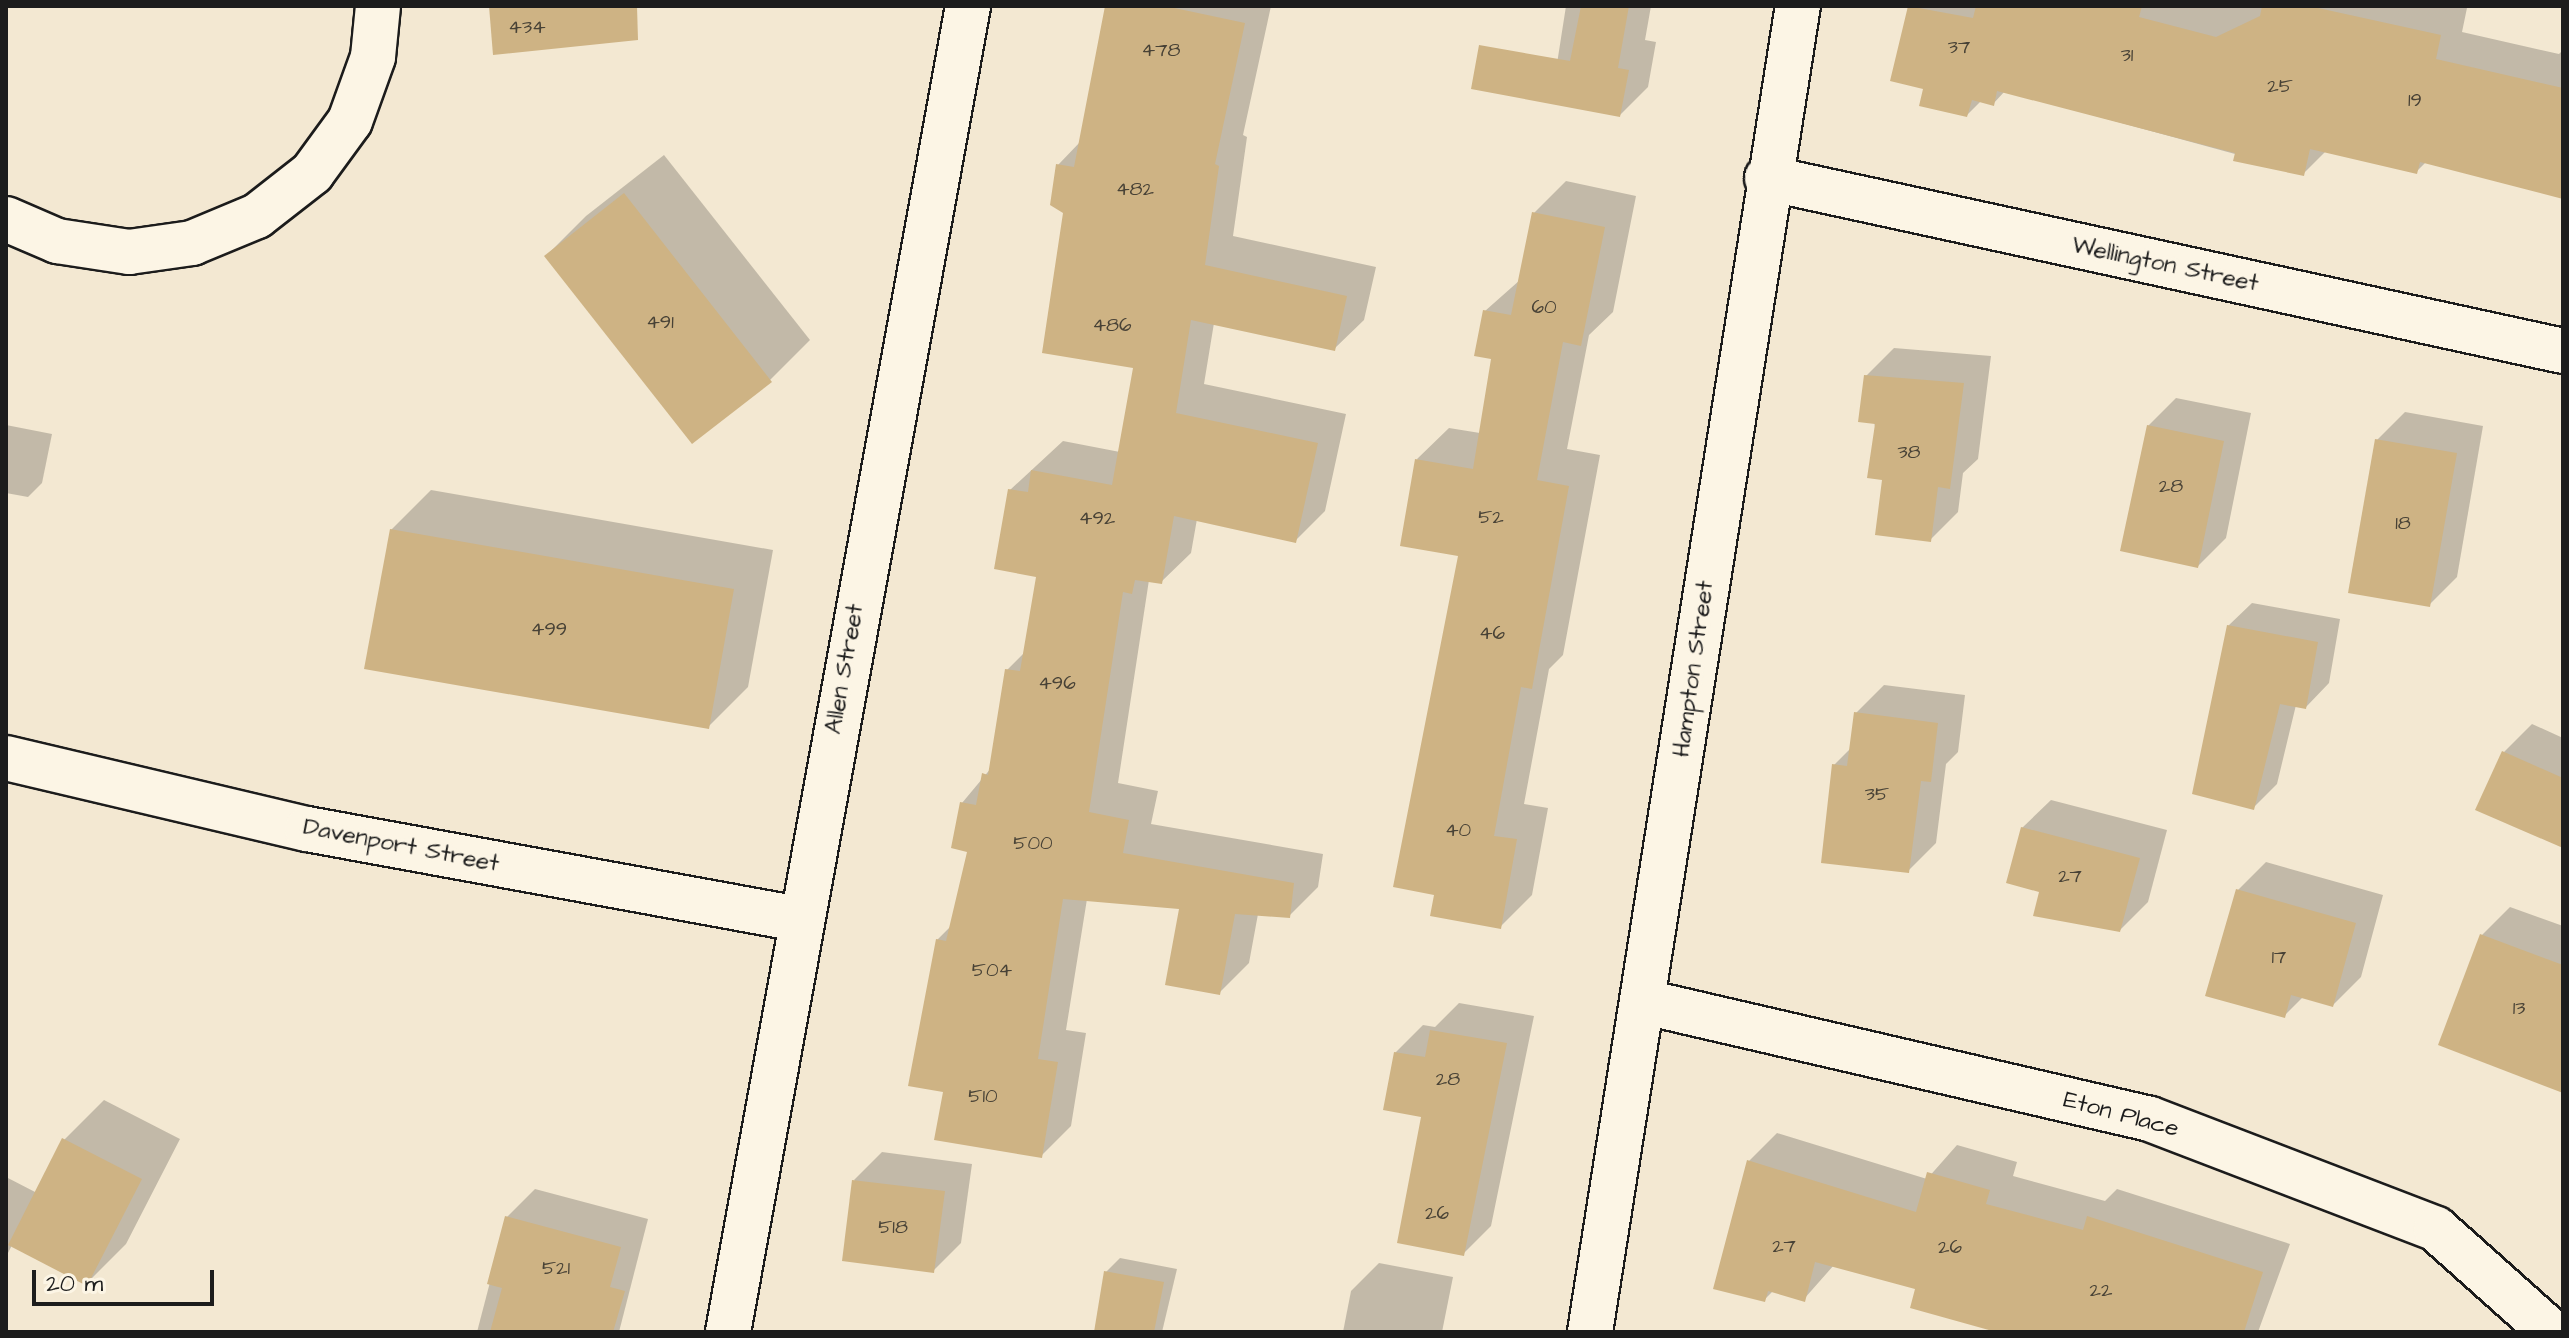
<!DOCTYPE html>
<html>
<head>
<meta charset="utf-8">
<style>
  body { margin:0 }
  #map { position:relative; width:2569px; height:1338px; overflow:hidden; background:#f3e8d2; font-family:"Architects Daughter",sans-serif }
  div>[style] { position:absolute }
  .shadow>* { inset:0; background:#0003 }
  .building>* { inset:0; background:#ceb384 }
  .roads { filter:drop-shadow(2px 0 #1c1c1c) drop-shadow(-2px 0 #1c1c1c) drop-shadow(0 2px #1c1c1c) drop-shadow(0 -2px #1c1c1c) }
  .street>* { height:44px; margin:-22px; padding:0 22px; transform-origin:22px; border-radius:22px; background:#fcf5e5 }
  .secondary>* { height:44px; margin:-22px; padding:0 22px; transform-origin:22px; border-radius:22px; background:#fcf5e5 }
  span { translate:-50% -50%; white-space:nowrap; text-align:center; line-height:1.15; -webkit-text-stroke:7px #fcf5e5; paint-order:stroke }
  .number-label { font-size:20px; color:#484236 }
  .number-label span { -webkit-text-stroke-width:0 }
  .street-label { font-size:24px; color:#1c1c1c }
  .frame { position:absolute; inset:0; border:8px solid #1c1c1c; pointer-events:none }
  .scale { position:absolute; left:32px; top:1270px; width:182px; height:36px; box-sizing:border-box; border:4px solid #1c1c1c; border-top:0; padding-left:10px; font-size:24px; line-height:28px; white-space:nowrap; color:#1c1c1c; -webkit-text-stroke:6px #fcf5e5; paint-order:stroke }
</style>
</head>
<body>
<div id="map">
  <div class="shadow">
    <div style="clip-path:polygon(1107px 6px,1271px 6px,1243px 135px,1247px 137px,1233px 236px,1376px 267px,1364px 320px,1334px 349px,1214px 323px,1204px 384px,1346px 414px,1325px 511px,1295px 541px,1197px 519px,1191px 553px,1161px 582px,1149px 580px,1118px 783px,1158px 791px,1151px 824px,1323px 854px,1318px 887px,1289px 916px,1258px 914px,1249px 963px,1219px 993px,1182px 907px,1087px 899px,1066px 1030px,1086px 1033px,1071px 1126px,1041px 1156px,945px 1090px,937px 940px,951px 926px,970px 850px,962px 803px,992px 767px,1007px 670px,1025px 652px,1038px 575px,1010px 490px,1063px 441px,1120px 452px,1136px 366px,1065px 212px,1058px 165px,1081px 141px)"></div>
    <div style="clip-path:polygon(1566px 6px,1651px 6px,1645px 40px,1656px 42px,1648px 87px,1620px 115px,1551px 102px)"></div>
    <div style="clip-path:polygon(1910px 6px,2467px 8px,2462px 32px,2559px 54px,2563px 50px,2563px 197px,2426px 162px,2416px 172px,2326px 151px,2304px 173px,2005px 91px,1993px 104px,1981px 101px,1967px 115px,1926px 88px,1892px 79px)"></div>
    <div style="clip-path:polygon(664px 155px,810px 340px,770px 380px,692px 442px,546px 256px,586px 216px)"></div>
    <div style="clip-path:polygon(1566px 181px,1636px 196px,1613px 312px,1589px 335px,1567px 449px,1600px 455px,1563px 655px,1549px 669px,1524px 804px,1548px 808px,1532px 895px,1500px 927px,1436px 893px,1460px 554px,1417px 459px,1449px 428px,1480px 433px,1493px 357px,1485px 311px,1520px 280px,1534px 213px)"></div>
    <div style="clip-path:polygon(1894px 348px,1991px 356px,1978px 459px,1963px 473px,1958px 512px,1930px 540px,1884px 478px,1866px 376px)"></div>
    <div style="clip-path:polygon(2176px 398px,2251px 413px,2226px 538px,2198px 566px,2148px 426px)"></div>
    <div style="clip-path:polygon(2405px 412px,2483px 426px,2457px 577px,2429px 605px,2377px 440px)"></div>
    <div style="clip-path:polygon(6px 425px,52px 434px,42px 483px,28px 497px,6px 493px)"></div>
    <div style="clip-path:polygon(431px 490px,773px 550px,748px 687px,708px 727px,391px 530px)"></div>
    <div style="clip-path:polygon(2252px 603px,2340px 619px,2329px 683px,2306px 707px,2296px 705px,2277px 784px,2254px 807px,2228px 626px)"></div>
    <div style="clip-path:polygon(1884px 685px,1965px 695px,1958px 752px,1946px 764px,1936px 843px,1908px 871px,1834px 765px,1852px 747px,1856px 713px)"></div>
    <div style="clip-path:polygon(2532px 724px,2563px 738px,2563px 844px,2504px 752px)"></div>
    <div style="clip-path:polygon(2051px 800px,2167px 830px,2148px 902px,2120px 930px,2042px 890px,2022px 828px)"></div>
    <div style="clip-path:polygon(2266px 862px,2383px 895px,2361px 977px,2333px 1005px,2303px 997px,2284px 1016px,2238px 890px)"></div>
    <div style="clip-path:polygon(2510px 907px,2563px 926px,2563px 1086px,2441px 1044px,2482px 935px)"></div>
    <div style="clip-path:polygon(1459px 1003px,1534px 1016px,1491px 1226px,1463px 1254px,1423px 1115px,1395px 1053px,1423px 1025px,1435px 1027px)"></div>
    <div style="clip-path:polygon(104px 1100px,180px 1139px,126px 1244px,87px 1283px,12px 1245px,6px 1257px,6px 1177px,37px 1193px,64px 1140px)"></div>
    <div style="clip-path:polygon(1777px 1133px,1927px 1179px,1957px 1145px,2017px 1162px,2013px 1176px,2105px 1201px,2117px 1189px,2290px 1244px,2258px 1332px,2015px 1332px,1917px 1287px,1834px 1265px,1804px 1299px,1773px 1291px,1764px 1300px,1749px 1161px)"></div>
    <div style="clip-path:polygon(882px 1152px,972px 1164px,961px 1243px,933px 1271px,854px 1180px)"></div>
    <div style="clip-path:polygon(535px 1189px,648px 1219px,619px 1332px,477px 1332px,507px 1217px)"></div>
    <div style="clip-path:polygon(1120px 1258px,1177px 1269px,1162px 1332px,1096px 1332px,1106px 1272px)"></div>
    <div style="clip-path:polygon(1379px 1263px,1453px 1277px,1442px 1332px,1343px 1332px,1351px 1291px)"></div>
  </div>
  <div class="building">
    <div style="clip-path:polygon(489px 6px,637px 6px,638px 40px,493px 55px)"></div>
    <div style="clip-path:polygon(1105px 6px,1165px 6px,1245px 23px,1215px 164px,1219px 166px,1205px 265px,1347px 296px,1335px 351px,1191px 320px,1176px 413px,1318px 443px,1296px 543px,1174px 516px,1162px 584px,1135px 580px,1132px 594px,1123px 592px,1089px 812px,1129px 820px,1123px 853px,1294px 883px,1290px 918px,1235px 914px,1220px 995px,1165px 985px,1179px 909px,1063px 899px,1038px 1059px,1058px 1062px,1042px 1158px,934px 1140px,943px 1092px,908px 1086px,936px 939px,946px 941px,967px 852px,951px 848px,960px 802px,976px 805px,982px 773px,988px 775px,1005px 669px,1020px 671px,1036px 577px,994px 569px,1008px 489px,1028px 492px,1031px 470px,1112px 485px,1133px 368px,1042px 353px,1063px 213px,1050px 205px,1056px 164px,1074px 167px)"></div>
    <div style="clip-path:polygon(1581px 6px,1629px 6px,1618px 68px,1629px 70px,1620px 117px,1471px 89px,1479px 45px,1570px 61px)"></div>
    <div style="clip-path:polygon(1908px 6px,1973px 18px,1976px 6px,2142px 6px,2139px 17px,2216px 37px,2260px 16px,2262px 6px,2309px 6px,2441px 35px,2436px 59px,2563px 88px,2563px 199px,2420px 162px,2417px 174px,2310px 149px,2304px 176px,2233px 161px,2235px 153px,1997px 91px,1994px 106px,1972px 100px,1967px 117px,1919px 106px,1923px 89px,1890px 81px)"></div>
    <div style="clip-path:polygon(624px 193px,772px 382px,692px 444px,544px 256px)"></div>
    <div style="clip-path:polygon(1532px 212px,1605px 227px,1581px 346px,1563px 342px,1537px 480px,1569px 486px,1532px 689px,1521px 687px,1494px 836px,1517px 839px,1501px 929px,1430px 916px,1434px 895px,1393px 887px,1458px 556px,1400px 546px,1415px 459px,1473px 469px,1491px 359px,1474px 356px,1483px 310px,1511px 315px)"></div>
    <div style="clip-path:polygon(1864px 375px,1964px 383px,1950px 489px,1938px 487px,1931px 542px,1875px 535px,1882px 480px,1867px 478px,1875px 424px,1858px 422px)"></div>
    <div style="clip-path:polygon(2147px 425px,2224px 441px,2198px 568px,2120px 551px)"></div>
    <div style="clip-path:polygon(2375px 439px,2457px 453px,2430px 607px,2348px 593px)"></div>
    <div style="clip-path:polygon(390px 529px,734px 589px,709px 729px,364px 669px)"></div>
    <div style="clip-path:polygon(2227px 625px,2318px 642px,2306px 709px,2280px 704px,2254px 810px,2192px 794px)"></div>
    <div style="clip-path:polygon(1854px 712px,1938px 723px,1931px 782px,1921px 781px,1909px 873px,1821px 863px,1832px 764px,1847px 766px)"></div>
    <div style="clip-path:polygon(2502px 751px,2563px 778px,2563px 848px,2475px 810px)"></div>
    <div style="clip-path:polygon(2021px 827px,2140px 858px,2120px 932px,2033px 916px,2039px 892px,2006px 883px)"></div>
    <div style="clip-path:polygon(2236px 889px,2356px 923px,2333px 1007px,2291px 995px,2285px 1018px,2205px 996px)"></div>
    <div style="clip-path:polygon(2480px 934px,2563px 965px,2563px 1093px,2438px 1045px)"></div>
    <div style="clip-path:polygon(1430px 1030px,1507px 1043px,1464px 1256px,1397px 1243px,1421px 1117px,1383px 1110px,1394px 1052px,1425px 1057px)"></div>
    <div style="clip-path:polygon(62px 1138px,142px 1179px,87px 1286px,8px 1245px)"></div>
    <div style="clip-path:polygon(1747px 1160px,1916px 1212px,1927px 1172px,1990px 1190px,1986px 1204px,2083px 1230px,2087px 1216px,2263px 1272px,2244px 1332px,1996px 1332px,1910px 1308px,1915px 1289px,1815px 1262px,1805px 1302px,1768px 1291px,1765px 1302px,1713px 1289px)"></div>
    <div style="clip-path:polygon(852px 1180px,945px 1191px,934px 1273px,842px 1261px)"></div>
    <div style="clip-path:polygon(505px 1216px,621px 1247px,610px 1287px,625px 1291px,613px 1332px,490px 1332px,502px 1288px,487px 1284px)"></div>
    <div style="clip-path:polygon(1104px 1271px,1164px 1282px,1154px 1332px,1094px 1332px)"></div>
  </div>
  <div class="roads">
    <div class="street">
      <div style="left:1767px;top:178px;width:815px;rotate:12.26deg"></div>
      <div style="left:6px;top:219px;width:56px;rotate:23.3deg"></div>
      <div style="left:57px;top:241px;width:73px;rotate:8.7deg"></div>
      <div style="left:129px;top:252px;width:64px;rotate:-8.1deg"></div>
      <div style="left:192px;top:243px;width:70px;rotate:-22.6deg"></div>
      <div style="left:257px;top:216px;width:70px;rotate:-38deg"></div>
      <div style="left:312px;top:173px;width:64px;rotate:-53.8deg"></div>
      <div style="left:350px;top:121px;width:68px;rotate:-70.2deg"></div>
      <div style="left:373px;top:57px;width:51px;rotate:-84.4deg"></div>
      <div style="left:6px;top:758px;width:309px;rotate:13.3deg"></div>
      <div style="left:307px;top:829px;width:500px;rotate:10.37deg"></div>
      <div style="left:1645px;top:1002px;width:518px;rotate:13.04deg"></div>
      <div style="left:2150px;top:1119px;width:306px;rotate:21deg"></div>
      <div style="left:2436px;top:1229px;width:154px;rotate:41.8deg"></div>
      <div style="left:1590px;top:1332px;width:1342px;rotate:-81.09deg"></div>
    </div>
    <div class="secondary">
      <div style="left:728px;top:1332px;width:1348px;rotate:-79.74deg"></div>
    </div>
  </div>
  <div class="number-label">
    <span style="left:527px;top:27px">434</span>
    <span style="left:1959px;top:47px">37</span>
    <span style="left:1161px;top:50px">478</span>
    <span style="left:2127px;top:55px">31</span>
    <span style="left:2280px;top:86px">25</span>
    <span style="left:2415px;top:100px">19</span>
    <span style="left:1135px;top:189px">482</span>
    <span style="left:1544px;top:307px">60</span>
    <span style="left:660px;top:322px">491</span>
    <span style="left:1112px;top:325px">486</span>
    <span style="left:1909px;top:452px">38</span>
    <span style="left:2171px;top:486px">28</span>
    <span style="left:1491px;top:517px">52</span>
    <span style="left:1097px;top:518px">492</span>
    <span style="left:2403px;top:523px">18</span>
    <span style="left:549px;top:629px">499</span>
    <span style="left:1492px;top:633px">46</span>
    <span style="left:1057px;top:683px">496</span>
    <span style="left:1877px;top:794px">35</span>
    <span style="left:1458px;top:830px">40</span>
    <span style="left:1033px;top:843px">500</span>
    <span style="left:2070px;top:876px">27</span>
    <span style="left:2279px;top:957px">17</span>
    <span style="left:992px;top:970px">504</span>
    <span style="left:2519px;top:1008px">13</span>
    <span style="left:1448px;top:1079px">28</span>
    <span style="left:983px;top:1096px">510</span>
    <span style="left:1437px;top:1213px">26</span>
    <span style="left:893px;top:1227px">518</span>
    <span style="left:1784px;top:1246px">27</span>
    <span style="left:1950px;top:1247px">26</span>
    <span style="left:556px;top:1268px">521</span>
    <span style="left:2101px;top:1290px">22</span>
  </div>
  <div class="street-label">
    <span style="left:2165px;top:265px;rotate:12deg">Wellington Street</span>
    <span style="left:845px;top:669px;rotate:-80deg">Allen Street</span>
    <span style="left:1694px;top:669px;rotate:-82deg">Hampton Street</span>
    <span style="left:401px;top:846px;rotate:11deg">Davenport Street</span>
    <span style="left:2121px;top:1115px;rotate:15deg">Eton Place</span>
  </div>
  <div class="frame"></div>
  <div class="scale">20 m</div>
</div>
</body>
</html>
